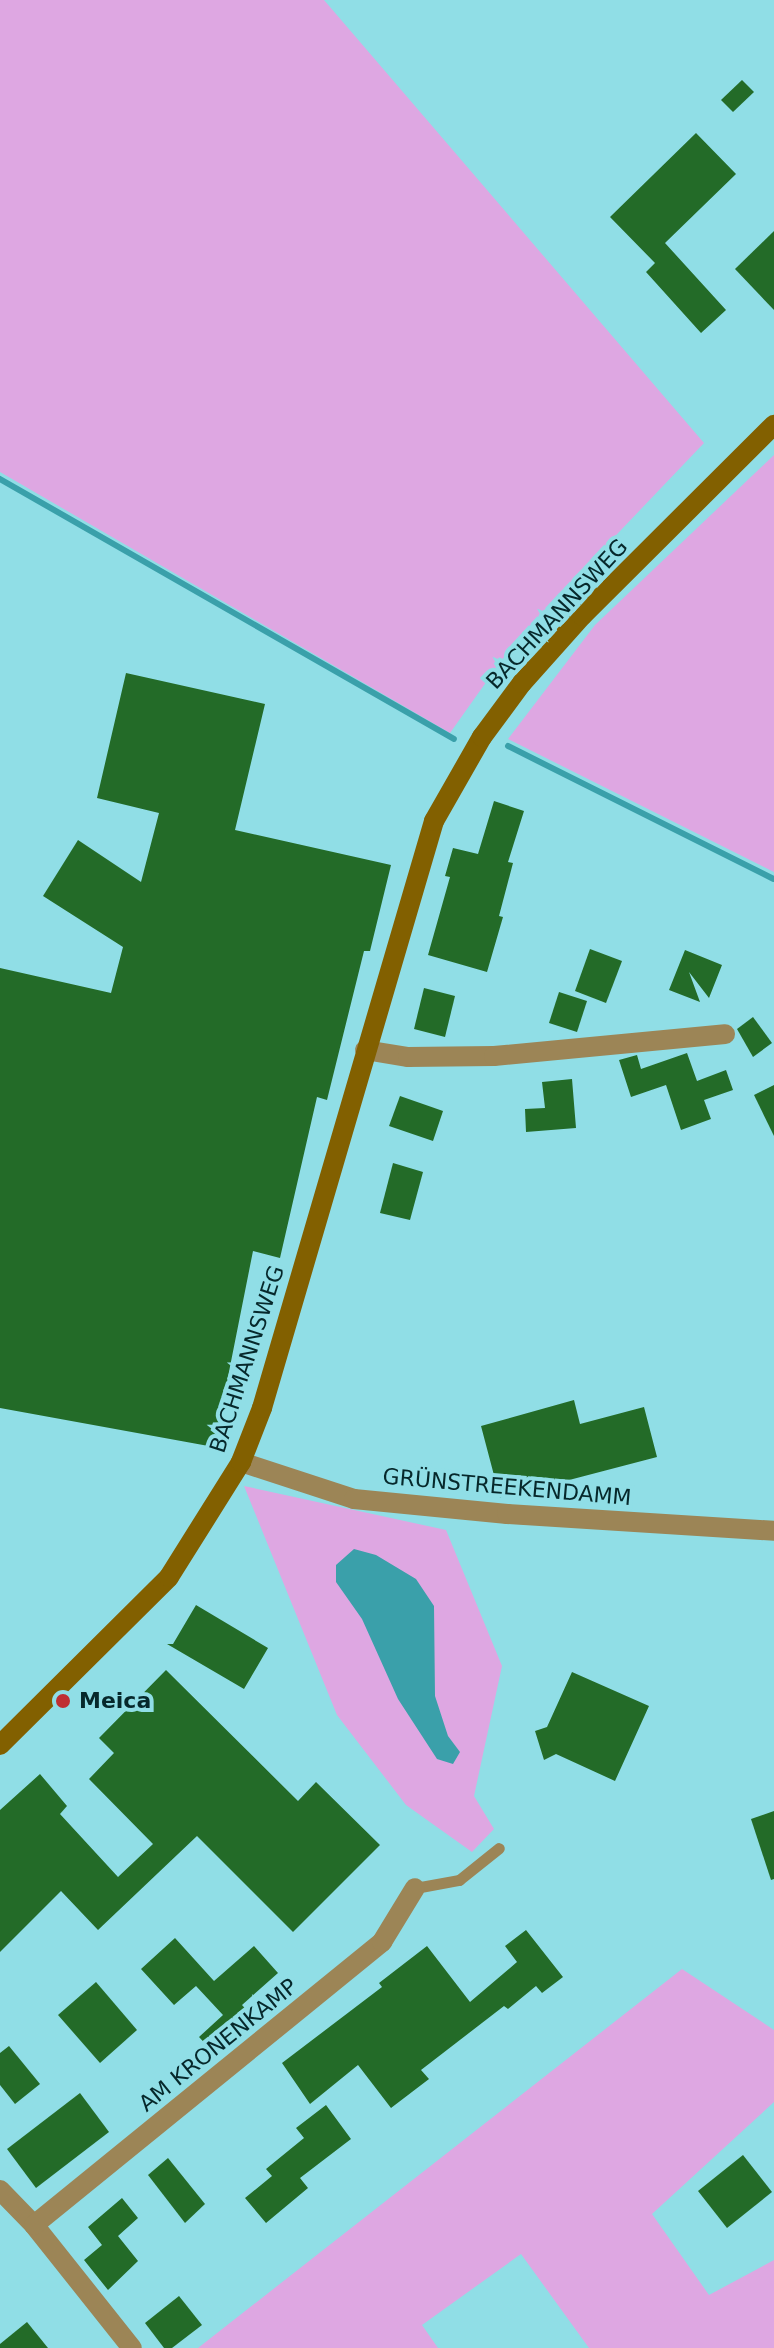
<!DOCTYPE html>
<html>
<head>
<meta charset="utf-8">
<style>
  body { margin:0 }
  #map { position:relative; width:774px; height:2348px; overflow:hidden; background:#90dee6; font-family:"DejaVu Sans",sans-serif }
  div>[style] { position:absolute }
  .green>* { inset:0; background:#dea7e2 }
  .water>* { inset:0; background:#3aa0aa }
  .stream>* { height:6px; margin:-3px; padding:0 3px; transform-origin:3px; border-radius:3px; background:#3aa0aa }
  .building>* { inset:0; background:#236b28 }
  .lane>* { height:11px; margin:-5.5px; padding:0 5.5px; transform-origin:5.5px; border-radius:5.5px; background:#9c8556 }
  .street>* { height:20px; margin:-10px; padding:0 10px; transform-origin:10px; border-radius:10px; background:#9c8556 }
  .secondary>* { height:20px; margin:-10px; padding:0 10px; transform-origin:10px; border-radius:10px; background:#826000 }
  .dots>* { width:22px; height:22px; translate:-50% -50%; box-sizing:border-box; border:4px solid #90dee6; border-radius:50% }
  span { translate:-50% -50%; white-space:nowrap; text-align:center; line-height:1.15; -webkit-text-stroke:8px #90dee6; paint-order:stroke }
  .street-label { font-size:22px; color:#06282b }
  .poi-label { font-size:22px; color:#06282b; font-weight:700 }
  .left { translate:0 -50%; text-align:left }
</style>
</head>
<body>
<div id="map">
  <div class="green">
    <div style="clip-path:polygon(0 0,324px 0,704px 443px,516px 640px,450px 733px,0 472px)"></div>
    <div style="clip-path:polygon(774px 455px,774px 872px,508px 739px,595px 625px)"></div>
    <div style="clip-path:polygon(244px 1486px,446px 1530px,502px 1666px,474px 1796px,494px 1829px,472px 1852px,406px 1805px,337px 1715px)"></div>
    <div style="clip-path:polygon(682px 1969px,774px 2030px,774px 2102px,652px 2214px,709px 2295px,774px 2260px,774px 2348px,589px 2348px,521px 2254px,422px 2325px,438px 2348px,198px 2348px)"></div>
  </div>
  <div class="water">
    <div style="clip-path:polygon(354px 1549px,376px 1555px,416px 1579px,434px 1606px,435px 1696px,448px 1736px,460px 1752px,453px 1764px,437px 1759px,398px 1699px,362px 1619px,336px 1582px,336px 1565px)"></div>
  </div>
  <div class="stream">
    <div style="left:0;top:479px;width:523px;rotate:29.8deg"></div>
    <div style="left:508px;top:746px;width:297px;rotate:26.6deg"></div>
  </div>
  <div class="building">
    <div style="clip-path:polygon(742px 80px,754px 92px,733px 112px,721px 100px)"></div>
    <div style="clip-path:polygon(696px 133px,736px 174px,665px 243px,726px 310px,701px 333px,646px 272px,655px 263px,610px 217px)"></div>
    <div style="clip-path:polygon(774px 231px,774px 310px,735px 269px)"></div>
    <div style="clip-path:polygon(126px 673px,265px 704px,235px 830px,391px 865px,370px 951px,364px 951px,327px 1100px,317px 1097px,280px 1258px,253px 1251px,214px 1447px,0 1408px,0 968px,111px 993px,123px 947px,43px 896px,78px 840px,141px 882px,159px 813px,97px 798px)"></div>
    <div style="clip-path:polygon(494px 801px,524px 811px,508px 862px,513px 863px,499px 916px,503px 917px,487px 972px,428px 955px,450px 877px,445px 876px,453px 848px,478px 854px)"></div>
    <div style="clip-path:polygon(590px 949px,622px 961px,606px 1003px,575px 991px)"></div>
    <div style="clip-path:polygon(685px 950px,722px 965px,709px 998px,689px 972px,700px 1002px,669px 990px)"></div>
    <div style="clip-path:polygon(424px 988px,455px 996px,445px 1037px,414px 1029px)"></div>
    <div style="clip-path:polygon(559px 992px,587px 1001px,577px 1032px,549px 1023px)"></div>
    <div style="clip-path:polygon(753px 1017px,772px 1043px,753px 1057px,737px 1029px)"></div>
    <div style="clip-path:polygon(687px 1053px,697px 1081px,726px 1070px,733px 1090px,704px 1100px,711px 1119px,681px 1130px,666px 1085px,631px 1097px,619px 1060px,637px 1055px,641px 1069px)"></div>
    <div style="clip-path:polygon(572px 1079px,576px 1128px,526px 1132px,525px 1109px,545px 1108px,542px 1082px)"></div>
    <div style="clip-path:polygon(774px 1085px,774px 1136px,754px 1095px)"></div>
    <div style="clip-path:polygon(400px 1096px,443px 1111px,433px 1141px,389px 1126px)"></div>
    <div style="clip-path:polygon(393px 1163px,423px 1172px,410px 1220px,380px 1213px)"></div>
    <div style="clip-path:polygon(574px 1400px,580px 1424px,644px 1407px,657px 1457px,500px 1498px,481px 1426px)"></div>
    <div style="clip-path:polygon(196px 1605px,268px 1648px,244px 1689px,167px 1644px,173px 1644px)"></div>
    <div style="clip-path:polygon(166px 1670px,298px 1801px,316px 1782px,380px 1845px,293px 1932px,197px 1836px,98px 1930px,61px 1891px,0 1952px,0 1810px,40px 1774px,67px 1806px,60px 1814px,118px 1877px,153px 1844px,89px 1779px,114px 1753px,99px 1738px)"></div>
    <div style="clip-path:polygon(572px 1672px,649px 1706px,615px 1781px,556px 1754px,544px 1760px,535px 1731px,547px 1727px)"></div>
    <div style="clip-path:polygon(774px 1811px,774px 1879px,771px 1880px,751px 1819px)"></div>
    <div style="clip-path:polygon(526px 1930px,563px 1977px,542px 1993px,536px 1986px,508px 2009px,504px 2006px,421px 2070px,429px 2079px,391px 2108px,358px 2065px,310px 2104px,282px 2063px,382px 1987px,379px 1983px,427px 1946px,470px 2002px,517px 1962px,505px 1946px)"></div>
    <div style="clip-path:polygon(175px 1938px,214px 1981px,254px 1946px,278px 1973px,242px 2005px,252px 2016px,213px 2052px,199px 2037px,223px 2015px,196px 1986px,174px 2005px,141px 1969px)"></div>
    <div style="clip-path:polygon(96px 1982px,137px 2030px,100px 2063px,58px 2015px)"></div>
    <div style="clip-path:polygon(9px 2046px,40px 2084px,15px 2104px,0 2085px,0 2053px)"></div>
    <div style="clip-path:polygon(80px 2093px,109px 2132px,36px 2188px,7px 2149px)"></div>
    <div style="clip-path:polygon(326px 2105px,351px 2139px,300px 2178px,308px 2188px,266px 2223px,245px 2198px,272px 2176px,266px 2169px,304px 2138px,296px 2128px)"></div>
    <div style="clip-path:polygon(743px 2155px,772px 2192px,727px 2228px,698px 2191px)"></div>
    <div style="clip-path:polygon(168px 2158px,205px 2204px,185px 2223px,148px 2175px)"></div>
    <div style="clip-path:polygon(122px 2198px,138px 2218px,118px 2236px,138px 2261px,108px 2290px,84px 2260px,102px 2245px,88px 2227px)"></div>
    <div style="clip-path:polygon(179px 2296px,202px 2325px,172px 2348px,164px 2348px,145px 2323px)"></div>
    <div style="clip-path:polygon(27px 2322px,48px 2348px,0 2348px,0 2344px)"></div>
  </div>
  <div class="lane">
    <div style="left:415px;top:1888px;width:45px;rotate:-10.3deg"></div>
    <div style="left:459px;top:1880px;width:51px;rotate:-38.7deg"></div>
  </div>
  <div class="street">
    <div style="left:365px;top:1050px;width:44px;rotate:9.2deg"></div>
    <div style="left:408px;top:1057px;width:86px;rotate:-0.7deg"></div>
    <div style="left:494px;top:1056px;width:232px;rotate:-5.4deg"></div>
    <div style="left:241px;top:1462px;width:119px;rotate:18.1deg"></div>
    <div style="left:354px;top:1499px;width:154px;rotate:5.6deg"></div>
    <div style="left:507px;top:1514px;width:268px;rotate:3.6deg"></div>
    <div style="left:0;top:2190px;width:49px;rotate:45.8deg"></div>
    <div style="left:34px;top:2225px;width:157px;rotate:51.5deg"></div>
    <div style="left:34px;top:2225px;width:449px;rotate:-39.1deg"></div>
    <div style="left:382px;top:1942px;width:63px;rotate:-58.6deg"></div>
  </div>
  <div class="secondary">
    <div style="left:0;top:1745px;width:238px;rotate:-44.8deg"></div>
    <div style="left:169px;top:1577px;width:136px;rotate:-57.9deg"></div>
    <div style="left:241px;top:1462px;width:58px;rotate:-68.7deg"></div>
    <div style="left:262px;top:1408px;width:612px;rotate:-73.67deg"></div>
    <div style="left:434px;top:821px;width:97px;rotate:-60.3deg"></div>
    <div style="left:482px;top:737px;width:67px;rotate:-53.5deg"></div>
    <div style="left:522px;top:683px;width:90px;rotate:-48.2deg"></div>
    <div style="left:582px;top:616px;width:271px;rotate:-44.9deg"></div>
  </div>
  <div class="dots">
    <div style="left:63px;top:1701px;background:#bf2f33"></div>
  </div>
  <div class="street-label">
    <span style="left:557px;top:614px;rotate:-47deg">BACHMANNSWEG</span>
    <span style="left:247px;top:1359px;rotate:-72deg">BACHMANNSWEG</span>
    <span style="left:507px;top:1487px;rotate:5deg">GRÜNSTREEKENDAMM</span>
    <span style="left:218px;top:2045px;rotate:-39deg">AM KRONENKAMP</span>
  </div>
  <div class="poi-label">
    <span class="left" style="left:79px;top:1701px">Meica</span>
  </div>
</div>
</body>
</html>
